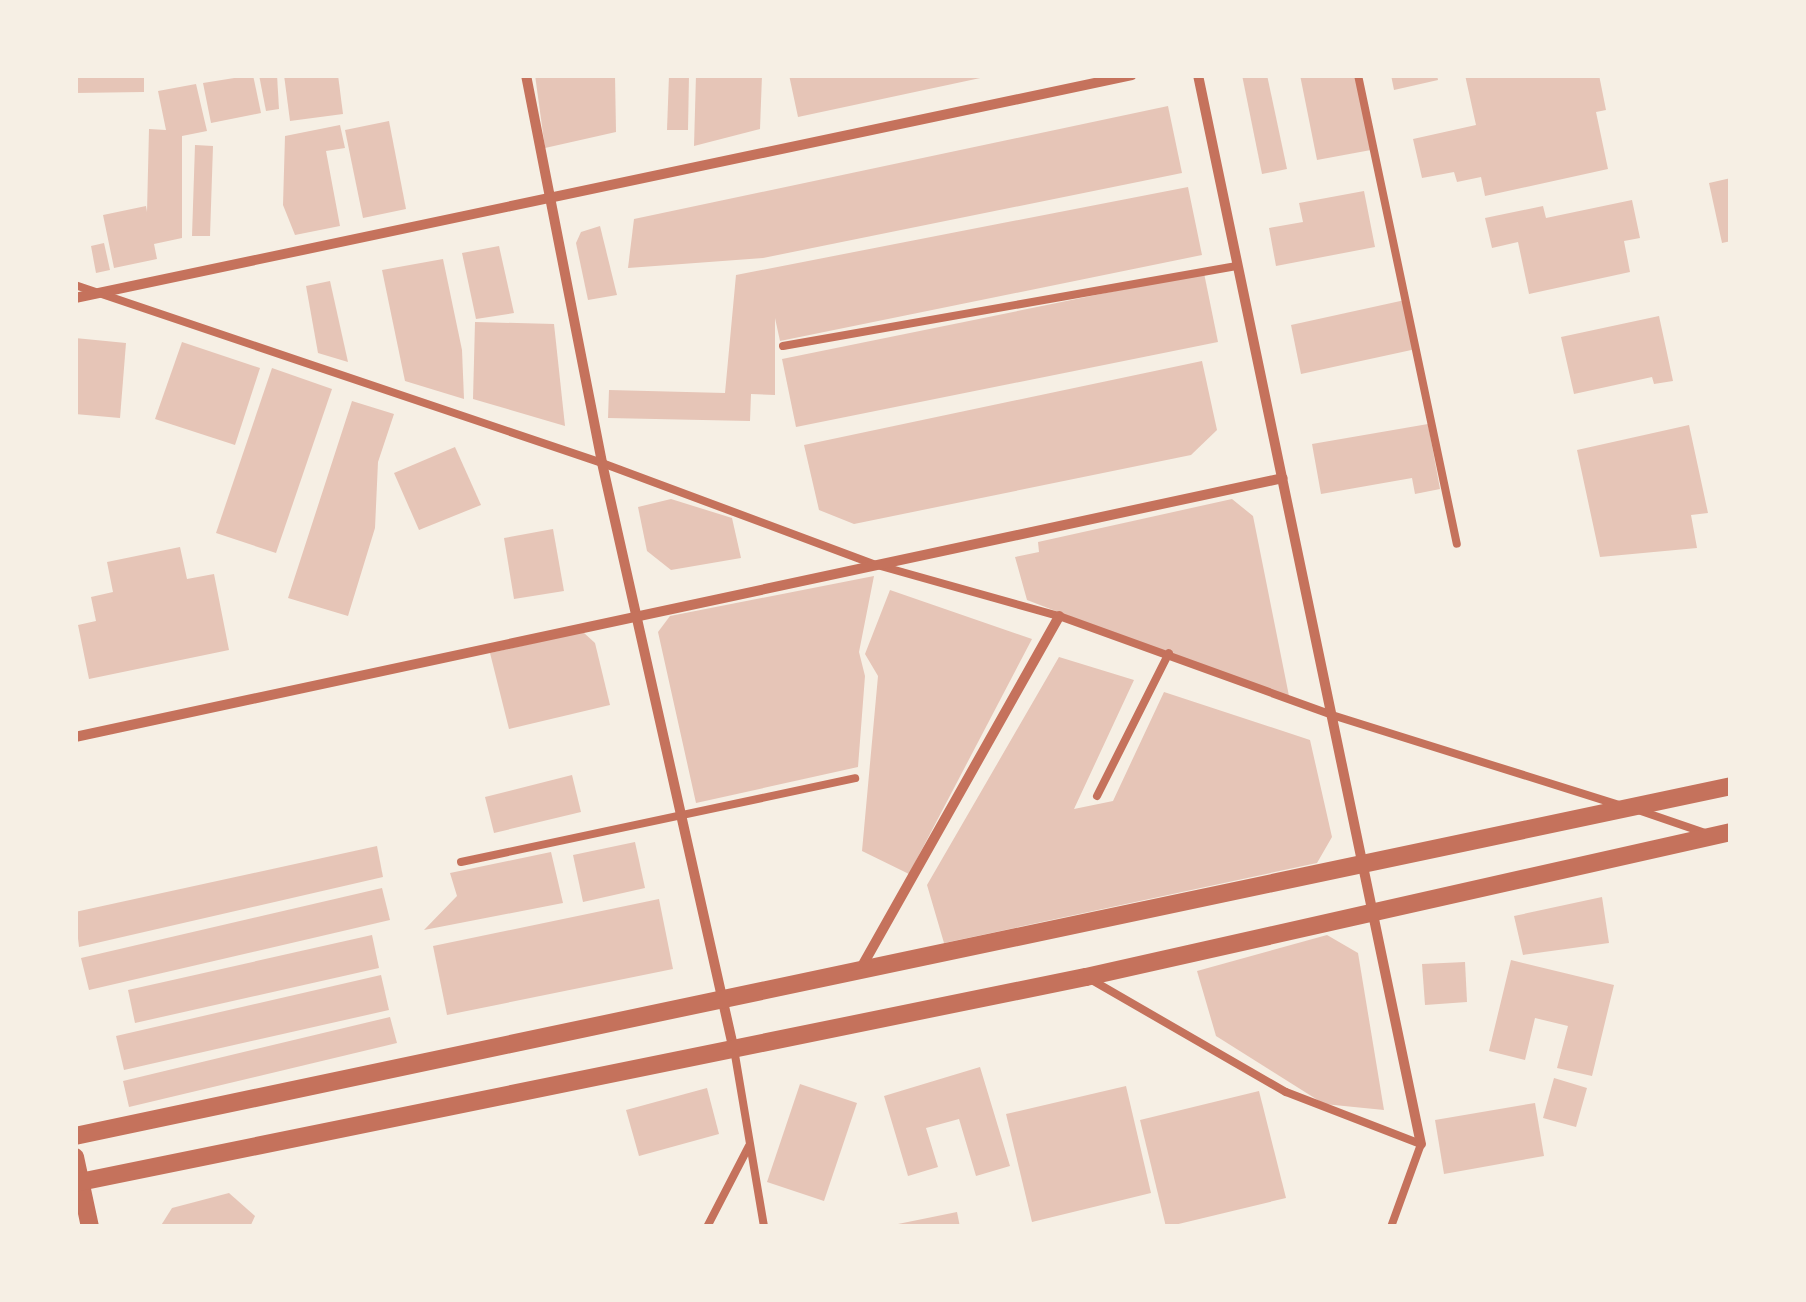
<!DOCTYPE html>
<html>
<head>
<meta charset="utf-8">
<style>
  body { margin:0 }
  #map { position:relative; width:1806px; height:1302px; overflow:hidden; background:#f6efe4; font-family:Raleway,sans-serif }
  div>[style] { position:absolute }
  .building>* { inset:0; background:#e6c5b7 }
  .service>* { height:8px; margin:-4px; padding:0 4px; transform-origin:4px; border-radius:4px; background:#c5725c }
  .minor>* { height:10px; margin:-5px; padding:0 5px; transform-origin:5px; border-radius:5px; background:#c5725c }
  .tertiary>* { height:18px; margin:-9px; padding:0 9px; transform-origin:9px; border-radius:9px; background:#c5725c }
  span { translate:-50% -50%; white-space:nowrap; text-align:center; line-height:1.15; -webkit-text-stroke:10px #f6efe4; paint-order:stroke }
  .frame { position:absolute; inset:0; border:78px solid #f6efe4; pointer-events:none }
</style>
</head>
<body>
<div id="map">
  <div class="building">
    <div style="clip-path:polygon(75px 75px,144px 75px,144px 92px,75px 93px)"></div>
    <div style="clip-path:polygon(253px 75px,261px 113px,211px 123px,203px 83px)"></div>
    <div style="clip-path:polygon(259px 75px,277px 75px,279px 109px,266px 111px)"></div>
    <div style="clip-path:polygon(284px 75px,338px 75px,343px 114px,290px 121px)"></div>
    <div style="clip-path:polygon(535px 75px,615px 75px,616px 132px,545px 148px)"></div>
    <div style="clip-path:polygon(669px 75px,689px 75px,688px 130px,667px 130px)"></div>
    <div style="clip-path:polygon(696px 75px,762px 75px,760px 129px,694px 146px)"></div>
    <div style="clip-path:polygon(789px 75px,985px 75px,985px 77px,798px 117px)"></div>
    <div style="clip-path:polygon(1242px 75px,1267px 75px,1287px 169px,1262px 174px)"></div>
    <div style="clip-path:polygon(1300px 75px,1356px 75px,1371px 150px,1317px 160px)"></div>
    <div style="clip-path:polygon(1391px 75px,1437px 75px,1438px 80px,1394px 90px)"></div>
    <div style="clip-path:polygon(1465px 75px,1599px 75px,1606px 110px,1596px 112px,1608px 169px,1485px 196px,1481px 177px,1457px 182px,1454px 172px,1422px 178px,1413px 139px,1476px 125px)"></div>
    <div style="clip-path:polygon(196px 84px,207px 131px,182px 136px,182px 238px,154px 244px,157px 259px,114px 268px,103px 215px,146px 206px,147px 212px,149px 129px,166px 130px,158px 91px)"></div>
    <div style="clip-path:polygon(1168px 106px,1182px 173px,763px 258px,628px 268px,634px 219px)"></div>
    <div style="clip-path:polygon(389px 121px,406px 209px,363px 218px,345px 130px)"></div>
    <div style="clip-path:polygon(340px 125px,345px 148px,326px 151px,340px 226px,295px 235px,283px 205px,285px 136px)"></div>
    <div style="clip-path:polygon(195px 145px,213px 146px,210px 236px,192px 236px)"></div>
    <div style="clip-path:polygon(1731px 178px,1731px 241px,1722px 243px,1709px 183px)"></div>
    <div style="clip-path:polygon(1188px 187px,1202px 255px,780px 341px,775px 318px,775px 395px,751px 394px,750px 421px,608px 418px,609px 390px,725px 393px,736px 275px)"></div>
    <div style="clip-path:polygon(1364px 191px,1375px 247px,1276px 266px,1269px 228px,1303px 222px,1299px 203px)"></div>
    <div style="clip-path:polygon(1632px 200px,1640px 238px,1624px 241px,1630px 272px,1529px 294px,1518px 242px,1492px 248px,1485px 218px,1543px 206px,1546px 218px)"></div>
    <div style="clip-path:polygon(600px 226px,617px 295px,588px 300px,576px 243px,581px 232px)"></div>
    <div style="clip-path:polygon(104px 243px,110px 270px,96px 273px,91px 246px)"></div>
    <div style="clip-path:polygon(499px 246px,514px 313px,476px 319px,462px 253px)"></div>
    <div style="clip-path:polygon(443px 259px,462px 350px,464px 399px,405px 381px,382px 270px)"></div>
    <div style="clip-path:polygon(1204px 273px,1218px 342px,796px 427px,782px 359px)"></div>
    <div style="clip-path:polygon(330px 281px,348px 362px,318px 353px,306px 286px)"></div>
    <div style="clip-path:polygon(1405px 300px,1416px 349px,1301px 374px,1291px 325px)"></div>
    <div style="clip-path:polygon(1659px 316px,1673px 381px,1654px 384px,1652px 377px,1574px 394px,1561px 337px)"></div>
    <div style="clip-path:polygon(475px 322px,554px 324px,565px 426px,473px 399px)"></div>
    <div style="clip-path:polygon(75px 338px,126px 343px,120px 418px,75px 414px)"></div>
    <div style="clip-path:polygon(182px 342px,260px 368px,235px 445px,155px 419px)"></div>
    <div style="clip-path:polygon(1202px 361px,1217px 430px,1191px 455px,854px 524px,819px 510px,804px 445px)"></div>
    <div style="clip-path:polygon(272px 368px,332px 389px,276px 553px,216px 533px)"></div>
    <div style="clip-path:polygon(352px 401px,394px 414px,378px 462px,375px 528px,348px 616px,288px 598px)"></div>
    <div style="clip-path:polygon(1428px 424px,1440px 489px,1415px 494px,1412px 478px,1321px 494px,1312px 444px)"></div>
    <div style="clip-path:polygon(1689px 425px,1708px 513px,1691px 515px,1697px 548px,1600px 557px,1577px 450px)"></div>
    <div style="clip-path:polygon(455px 447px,481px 505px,419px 530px,394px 473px)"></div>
    <div style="clip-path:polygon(671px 499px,732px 518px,741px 558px,671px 570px,647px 551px,638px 507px)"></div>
    <div style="clip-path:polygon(1232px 499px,1253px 516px,1290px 701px,1027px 600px,1015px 557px,1039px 552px,1038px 542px)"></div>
    <div style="clip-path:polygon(553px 529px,564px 591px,514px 599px,504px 538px)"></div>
    <div style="clip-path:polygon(180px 547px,187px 579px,214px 574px,229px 650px,89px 679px,78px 625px,96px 621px,91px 597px,113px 592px,107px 562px)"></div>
    <div style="clip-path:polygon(874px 576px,859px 652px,865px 676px,858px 767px,696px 803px,658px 632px,670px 616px)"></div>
    <div style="clip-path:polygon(890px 590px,1032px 639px,909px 874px,862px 851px,878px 676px,865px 654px)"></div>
    <div style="clip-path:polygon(583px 632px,595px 643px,610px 705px,509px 729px,490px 653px)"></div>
    <div style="clip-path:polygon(1059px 657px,1134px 680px,1074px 809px,1113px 801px,1164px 692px,1310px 740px,1332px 837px,1317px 863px,944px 943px,927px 885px)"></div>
    <div style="clip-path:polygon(572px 775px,581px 812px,494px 833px,485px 797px)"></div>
    <div style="clip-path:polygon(635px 842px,645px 888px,583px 902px,573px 855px)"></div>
    <div style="clip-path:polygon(377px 846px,383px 877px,79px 947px,75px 912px)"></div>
    <div style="clip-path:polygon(551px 852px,563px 903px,424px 930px,457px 896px,450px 873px)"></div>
    <div style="clip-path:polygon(382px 888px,390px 920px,89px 990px,81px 958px)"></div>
    <div style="clip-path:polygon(1602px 897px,1609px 943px,1523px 955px,1514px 916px)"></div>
    <div style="clip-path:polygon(659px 899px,673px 969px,447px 1015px,433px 946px)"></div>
    <div style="clip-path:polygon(372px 935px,379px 968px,135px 1023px,128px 990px)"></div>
    <div style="clip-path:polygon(1327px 935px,1358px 953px,1384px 1110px,1324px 1104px,1216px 1036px,1197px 971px)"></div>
    <div style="clip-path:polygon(1511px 960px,1614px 985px,1592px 1076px,1557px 1068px,1568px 1026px,1535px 1018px,1525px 1060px,1489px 1051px)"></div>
    <div style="clip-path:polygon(1465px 962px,1467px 1002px,1425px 1005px,1422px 964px)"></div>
    <div style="clip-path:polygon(381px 975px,389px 1010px,124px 1070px,116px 1036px)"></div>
    <div style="clip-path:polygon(390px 1017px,397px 1043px,129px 1107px,123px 1081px)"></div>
    <div style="clip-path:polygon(980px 1067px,1010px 1166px,976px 1176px,959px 1119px,926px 1128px,938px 1167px,908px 1176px,884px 1096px)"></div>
    <div style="clip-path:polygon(1554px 1078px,1587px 1088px,1576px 1127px,1543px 1118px)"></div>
    <div style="clip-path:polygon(800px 1084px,857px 1103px,824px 1201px,767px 1182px)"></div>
    <div style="clip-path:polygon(1126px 1086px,1151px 1193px,1032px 1222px,1006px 1114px)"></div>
    <div style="clip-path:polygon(707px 1088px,719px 1134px,639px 1156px,626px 1110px)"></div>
    <div style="clip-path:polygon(1259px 1091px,1286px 1198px,1166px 1227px,1140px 1120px)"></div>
    <div style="clip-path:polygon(1535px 1103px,1544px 1156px,1444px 1174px,1435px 1120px)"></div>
    <div style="clip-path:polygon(229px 1193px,255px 1216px,250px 1227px,160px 1227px,172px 1208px)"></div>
    <div style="clip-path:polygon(957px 1212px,960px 1227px,893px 1227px,893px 1225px)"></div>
  </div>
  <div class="service">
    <div style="left:1358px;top:75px;width:479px;rotate:78.1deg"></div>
    <div style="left:75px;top:285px;width:556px;rotate:18.66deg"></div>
    <div style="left:602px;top:463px;width:293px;rotate:20.4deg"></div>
    <div style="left:877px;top:565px;width:189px;rotate:15.7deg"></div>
    <div style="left:1059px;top:616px;width:290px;rotate:19.9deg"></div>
    <div style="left:1332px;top:715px;width:302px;rotate:17.4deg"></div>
    <div style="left:783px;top:346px;width:462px;rotate:-10deg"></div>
    <div style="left:1097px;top:796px;width:160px;rotate:-63.3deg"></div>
    <div style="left:1638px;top:810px;width:71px;rotate:18.9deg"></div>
    <div style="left:461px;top:862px;width:403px;rotate:-12deg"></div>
    <div style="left:1090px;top:979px;width:226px;rotate:30deg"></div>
    <div style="left:1286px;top:1092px;width:145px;rotate:21.1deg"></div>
    <div style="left:1421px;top:1144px;width:88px;rotate:109.9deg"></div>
    <div style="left:734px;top:1049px;width:181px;rotate:80.4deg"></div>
    <div style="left:707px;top:1227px;width:91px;rotate:-62.6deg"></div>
  </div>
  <div class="minor">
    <div style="left:526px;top:75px;width:395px;rotate:78.9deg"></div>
    <div style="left:602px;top:463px;width:598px;rotate:77.34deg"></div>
    <div style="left:1198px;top:75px;width:1092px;rotate:78.22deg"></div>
    <div style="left:75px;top:298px;width:1080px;rotate:-11.91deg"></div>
    <div style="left:75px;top:737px;width:1235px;rotate:-12.1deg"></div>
    <div style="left:861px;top:968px;width:404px;rotate:-60.6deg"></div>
  </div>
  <div class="tertiary">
    <div style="left:75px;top:1136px;width:1693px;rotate:-11.93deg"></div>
    <div style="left:75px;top:1157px;width:72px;rotate:77.9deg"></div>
    <div style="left:75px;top:1183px;width:1032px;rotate:-11.52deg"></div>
    <div style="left:1086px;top:977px;width:661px;rotate:-12.67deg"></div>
  </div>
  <div class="frame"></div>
</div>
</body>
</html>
